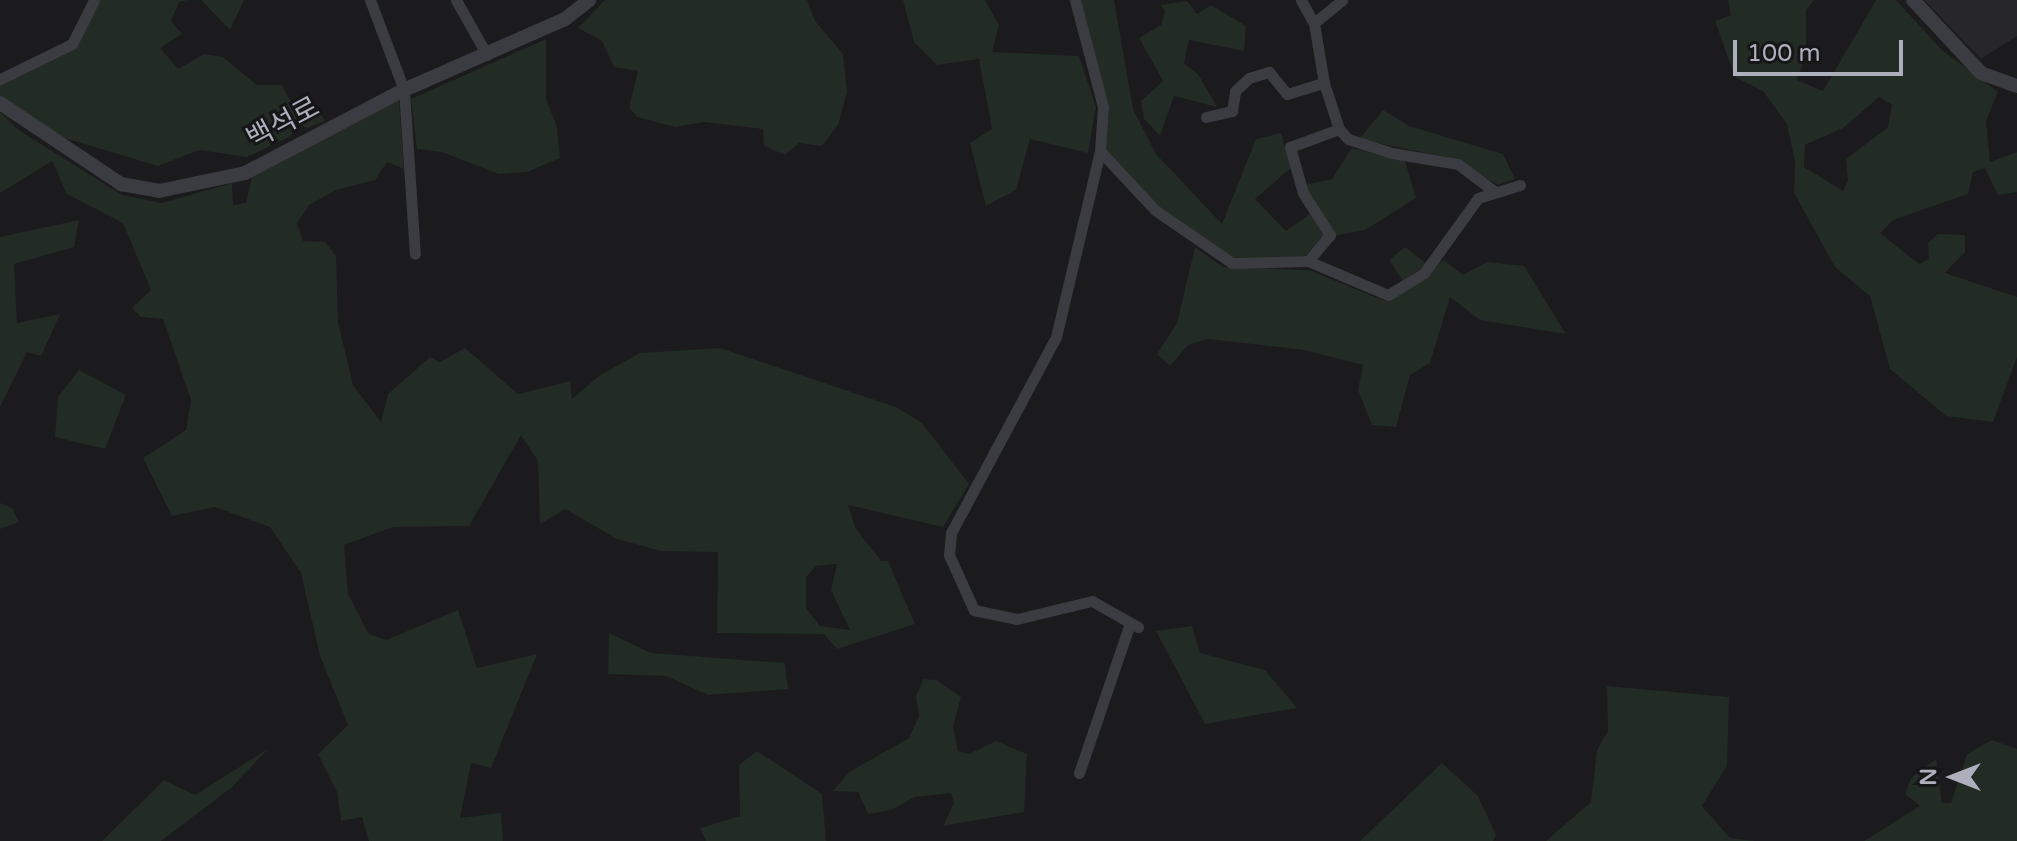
<!DOCTYPE html>
<html>
<head>
<meta charset="utf-8">
<style>
  body { margin:0 }
  #map { position:relative; width:2017px; height:841px; overflow:hidden; background:#1b1a1d; font-family:"Varela Round","Noto Sans KR",sans-serif }
  div>[style] { position:absolute }
  .built>* { inset:0; background:#27262a }
  .green>* { inset:0; background:#222b24 }
  .minor>* { height:11px; margin:-5.5px; padding:0 5.5px; transform-origin:5.5px; border-radius:5.5px; background:#3b3c42 }
  .tertiary>* { height:14px; margin:-7px; padding:0 7px; transform-origin:7px; border-radius:7px; background:#3b3c42 }
  span { translate:-50% -50%; white-space:nowrap; text-align:center; line-height:1.15; -webkit-text-stroke:6px #161518; paint-order:stroke }
  .street-label { font-size:28px; color:#adb0bc }
  .north { position:absolute; left:1913px; top:737px; width:80px; height:80px; -webkit-text-stroke:6px #161518; paint-order:stroke; rotate:270deg; font-size:22px; font-weight:700; line-height:32px; text-align:center; color:#adb0bc }
  .north::after { content:''; display:block; margin:auto; width:28px; height:36px; background:#adb0bc; clip-path:polygon(50% 0,100% 100%,50% 72%,0 100%) }
  .scale { position:absolute; left:1733px; top:40px; width:170px; height:36px; box-sizing:border-box; border:4px solid #adb0bc; border-top:0; padding-left:10px; font-size:24px; line-height:28px; white-space:nowrap; color:#adb0bc; -webkit-text-stroke:6px #161518; paint-order:stroke }
</style>
</head>
<body>
<div id="map">
  <div class="built">
    <div style="clip-path:polygon(1924px 0,2017px 0,2017px 36px,1981px 59px)"></div>
  </div>
  <div class="green">
    <div style="clip-path:polygon(95px 0,188px 0,179px 2px,171px 21px,182px 34px,160px 48px,178px 69px,204px 54px,223px 57px,257px 85px,282px 85px,296px 111px,317px 108px,325px 121px,307px 128px,297px 123px,291px 136px,247px 157px,199px 150px,158px 166px,51px 134px,0 95px,0 85px,75px 47px)"></div>
    <div style="clip-path:polygon(201px 0,244px 0,230px 30px)"></div>
    <div style="clip-path:polygon(605px 0,807px 0,815px 21px,843px 54px,847px 92px,838px 125px,822px 146px,799px 143px,785px 155px,764px 146px,763px 129px,704px 122px,675px 127px,637px 117px,629px 107px,638px 71px,614px 67px,602px 41px,578px 28px)"></div>
    <div style="clip-path:polygon(903px 0,985px 0,999px 25px,992px 52px,1079px 56px,1096px 107px,1088px 153px,1030px 139px,1016px 190px,986px 206px,970px 143px,992px 129px,979px 59px,937px 65px,914px 42px)"></div>
    <div style="clip-path:polygon(1080px 0,1114px 0,1133px 109px,1156px 154px,1222px 224px,1256px 139px,1281px 133px,1291px 168px,1255px 199px,1286px 231px,1311px 213px,1325px 234px,1305px 256px,1231px 258px,1166px 214px,1105px 149px,1109px 112px)"></div>
    <div style="clip-path:polygon(evenodd,1728px 0,1814px 0,1806px 10px,1806px 55px,1797px 80px,1823px 91px,1876px 0,1896px 0,1942px 50px,1998px 92px,1986px 121px,1990px 162px,2017px 152px,2017px 192px,1998px 195px,1985px 168px,1973px 172px,1968px 194px,1893px 220px,1880px 233px,1919px 264px,1929px 259px,1928px 243px,1938px 234px,1965px 235px,1965px 252px,1945px 273px,2017px 297px,2017px 357px,1993px 422px,1946px 416px,1890px 369px,1870px 296px,1835px 267px,1794px 193px,1795px 162px,1787px 124px,1763px 91px,1735px 77px,1715px 21px,1731px 15px,1728px 0,1879px 97px,1892px 105px,1888px 127px,1846px 159px,1848px 181px,1843px 191px,1804px 167px,1805px 145px,1843px 128px,1879px 97px)"></div>
    <div style="clip-path:polygon(1187px 1px,1197px 14px,1211px 5px,1246px 26px,1244px 51px,1189px 40px,1184px 64px,1198px 74px,1217px 107px,1174px 96px,1160px 136px,1144px 119px,1141px 101px,1163px 81px,1139px 38px,1161px 25px,1165px 11px,1160px 5px)"></div>
    <div style="clip-path:polygon(546px 39px,546px 99px,557px 127px,560px 158px,527px 172px,499px 174px,442px 152px,417px 149px,411px 99px)"></div>
    <div style="clip-path:polygon(evenodd,399px 101px,404px 169px,387px 162px,375px 180px,336px 190px,309px 205px,297px 223px,303px 241px,325px 242px,336px 256px,338px 322px,353px 385px,381px 422px,388px 394px,430px 357px,440px 362px,465px 348px,518px 394px,570px 381px,572px 399px,599px 376px,640px 353px,720px 348px,896px 407px,922px 423px,969px 484px,943px 527px,848px 505px,856px 529px,881px 561px,888px 561px,915px 624px,837px 649px,824px 634px,717px 633px,718px 552px,661px 551px,617px 539px,565px 509px,540px 524px,538px 461px,521px 435px,469px 526px,393px 527px,344px 545px,348px 594px,369px 634px,386px 640px,458px 610px,477px 668px,537px 654px,491px 768px,471px 763px,460px 818px,501px 813px,503px 841px,369px 841px,362px 817px,341px 821px,337px 792px,318px 754px,348px 725px,320px 656px,301px 573px,270px 527px,215px 507px,172px 516px,143px 458px,186px 430px,191px 400px,163px 319px,141px 317px,132px 308px,151px 290px,123px 223px,67px 194px,52px 161px,0 193px,0 112px,17px 129px,122px 195px,162px 203px,232px 183px,233px 205px,246px 203px,252px 177px,346px 123px,399px 101px,837px 564px,831px 590px,850px 630px,820px 626px,806px 608px,806px 577px,816px 566px,837px 564px)"></div>
    <div style="clip-path:polygon(1383px 110px,1409px 126px,1503px 154px,1515px 179px,1498px 185px,1449px 158px,1359px 139px)"></div>
    <div style="clip-path:polygon(1352px 148px,1405px 161px,1416px 198px,1365px 230px,1333px 236px,1304px 185px,1332px 179px)"></div>
    <div style="clip-path:polygon(79px 220px,74px 247px,14px 264px,17px 323px,60px 314px,41px 356px,27px 352px,0 407px,0 237px)"></div>
    <div style="clip-path:polygon(1195px 247px,1223px 267px,1309px 270px,1385px 301px,1444px 260px,1463px 275px,1487px 262px,1524px 266px,1566px 334px,1480px 320px,1450px 297px,1430px 363px,1410px 375px,1396px 427px,1372px 425px,1358px 390px,1363px 365px,1304px 350px,1208px 339px,1188px 345px,1170px 366px,1157px 354px,1177px 323px)"></div>
    <div style="clip-path:polygon(1405px 247px,1427px 264px,1403px 281px,1389px 260px)"></div>
    <div style="clip-path:polygon(79px 370px,126px 395px,105px 449px,55px 437px,58px 397px)"></div>
    <div style="clip-path:polygon(0 503px,12px 508px,19px 522px,0 529px)"></div>
    <div style="clip-path:polygon(1192px 626px,1200px 653px,1265px 670px,1297px 708px,1205px 724px,1156px 631px)"></div>
    <div style="clip-path:polygon(609px 633px,651px 653px,785px 663px,788px 689px,708px 695px,666px 676px,608px 674px)"></div>
    <div style="clip-path:polygon(923px 679px,936px 680px,961px 697px,953px 726px,958px 751px,969px 754px,996px 741px,1027px 754px,1024px 812px,943px 826px,954px 803px,951px 793px,915px 797px,891px 810px,868px 814px,858px 792px,833px 791px,849px 772px,909px 738px,919px 716px,916px 696px)"></div>
    <div style="clip-path:polygon(1607px 686px,1729px 697px,1727px 766px,1702px 806px,1730px 838px,1755px 841px,1546px 841px,1591px 802px,1597px 750px,1608px 731px)"></div>
    <div style="clip-path:polygon(1992px 740px,2017px 749px,2017px 841px,1864px 841px,1920px 806px,1905px 794px,1911px 778px,1936px 759px,1942px 803px,1951px 803px,1967px 754px)"></div>
    <div style="clip-path:polygon(268px 749px,231px 788px,161px 841px,102px 841px,164px 780px,195px 795px)"></div>
    <div style="clip-path:polygon(757px 751px,822px 794px,826px 841px,706px 841px,700px 828px,740px 816px,739px 765px)"></div>
    <div style="clip-path:polygon(1442px 763px,1478px 796px,1496px 835px,1493px 841px,1360px 841px)"></div>
  </div>
  <div class="minor">
    <div style="left:370px;top:0;width:96px;rotate:69.3deg"></div>
    <div style="left:404px;top:90px;width:164px;rotate:86.2deg"></div>
    <div style="left:456px;top:0;width:63px;rotate:60.6deg"></div>
    <div style="left:1075px;top:0;width:111px;rotate:75.3deg"></div>
    <div style="left:1103px;top:107px;width:44px;rotate:93.9deg"></div>
    <div style="left:1100px;top:151px;width:191px;rotate:103.3deg"></div>
    <div style="left:1056px;top:337px;width:222px;rotate:118.2deg"></div>
    <div style="left:951px;top:533px;width:22px;rotate:95deg"></div>
    <div style="left:949px;top:555px;width:60px;rotate:65.6deg"></div>
    <div style="left:974px;top:610px;width:44px;rotate:11.8deg"></div>
    <div style="left:1017px;top:619px;width:77px;rotate:-13.5deg"></div>
    <div style="left:1092px;top:601px;width:53px;rotate:29.5deg"></div>
    <div style="left:1301px;top:0;width:26px;rotate:61deg"></div>
    <div style="left:0;top:79px;width:80px;rotate:-25.9deg"></div>
    <div style="left:72px;top:44px;width:49px;rotate:-63.4deg"></div>
    <div style="left:1206px;top:117px;width:27px;rotate:-13deg"></div>
    <div style="left:1232px;top:111px;width:20px;rotate:-81deg"></div>
    <div style="left:1235px;top:91px;width:19px;rotate:-43deg"></div>
    <div style="left:1249px;top:78px;width:21px;rotate:-17deg"></div>
    <div style="left:1269px;top:72px;width:28px;rotate:51deg"></div>
    <div style="left:1287px;top:94px;width:39px;rotate:-17deg"></div>
    <div style="left:1339px;top:129px;width:48px;rotate:-108.1deg"></div>
    <div style="left:1324px;top:83px;width:61px;rotate:-99.5deg"></div>
    <div style="left:1314px;top:23px;width:36px;rotate:-39deg"></div>
    <div style="left:1100px;top:151px;width:81px;rotate:47deg"></div>
    <div style="left:1155px;top:210px;width:93px;rotate:34.5deg"></div>
    <div style="left:1232px;top:263px;width:76px;rotate:-1.5deg"></div>
    <div style="left:1308px;top:261px;width:87px;rotate:23deg"></div>
    <div style="left:1388px;top:295px;width:42px;rotate:-31.4deg"></div>
    <div style="left:1424px;top:273px;width:92px;rotate:-54.2deg"></div>
    <div style="left:1478px;top:198px;width:44px;rotate:-17.2deg"></div>
    <div style="left:1308px;top:261px;width:34px;rotate:-50deg"></div>
    <div style="left:1330px;top:235px;width:50px;rotate:-122.7deg"></div>
    <div style="left:1303px;top:193px;width:48px;rotate:-105.8deg"></div>
    <div style="left:1290px;top:147px;width:52px;rotate:-20.2deg"></div>
    <div style="left:1339px;top:129px;width:13px;rotate:48deg"></div>
    <div style="left:1348px;top:139px;width:46px;rotate:17.7deg"></div>
    <div style="left:1392px;top:153px;width:67px;rotate:9.5deg"></div>
    <div style="left:1458px;top:164px;width:46px;rotate:37.1deg"></div>
    <div style="left:1079px;top:773px;width:158px;rotate:-71.2deg"></div>
  </div>
  <div class="tertiary">
    <div style="left:1913px;top:0;width:100px;rotate:47deg"></div>
    <div style="left:1981px;top:73px;width:38px;rotate:20deg"></div>
    <div style="left:0;top:103px;width:146px;rotate:33.8deg"></div>
    <div style="left:121px;top:184px;width:39px;rotate:10deg"></div>
    <div style="left:159px;top:191px;width:88px;rotate:-11.8deg"></div>
    <div style="left:245px;top:173px;width:179px;rotate:-27.6deg"></div>
    <div style="left:404px;top:90px;width:176px;rotate:-23.8deg"></div>
    <div style="left:565px;top:19px;width:31px;rotate:-38deg"></div>
  </div>
  <div class="street-label">
    <span style="left:283px;top:123px;rotate:-28deg">백석로</span>
  </div>
  <div class="north">N</div>
  <div class="scale">100 m</div>
</div>
</body>
</html>
